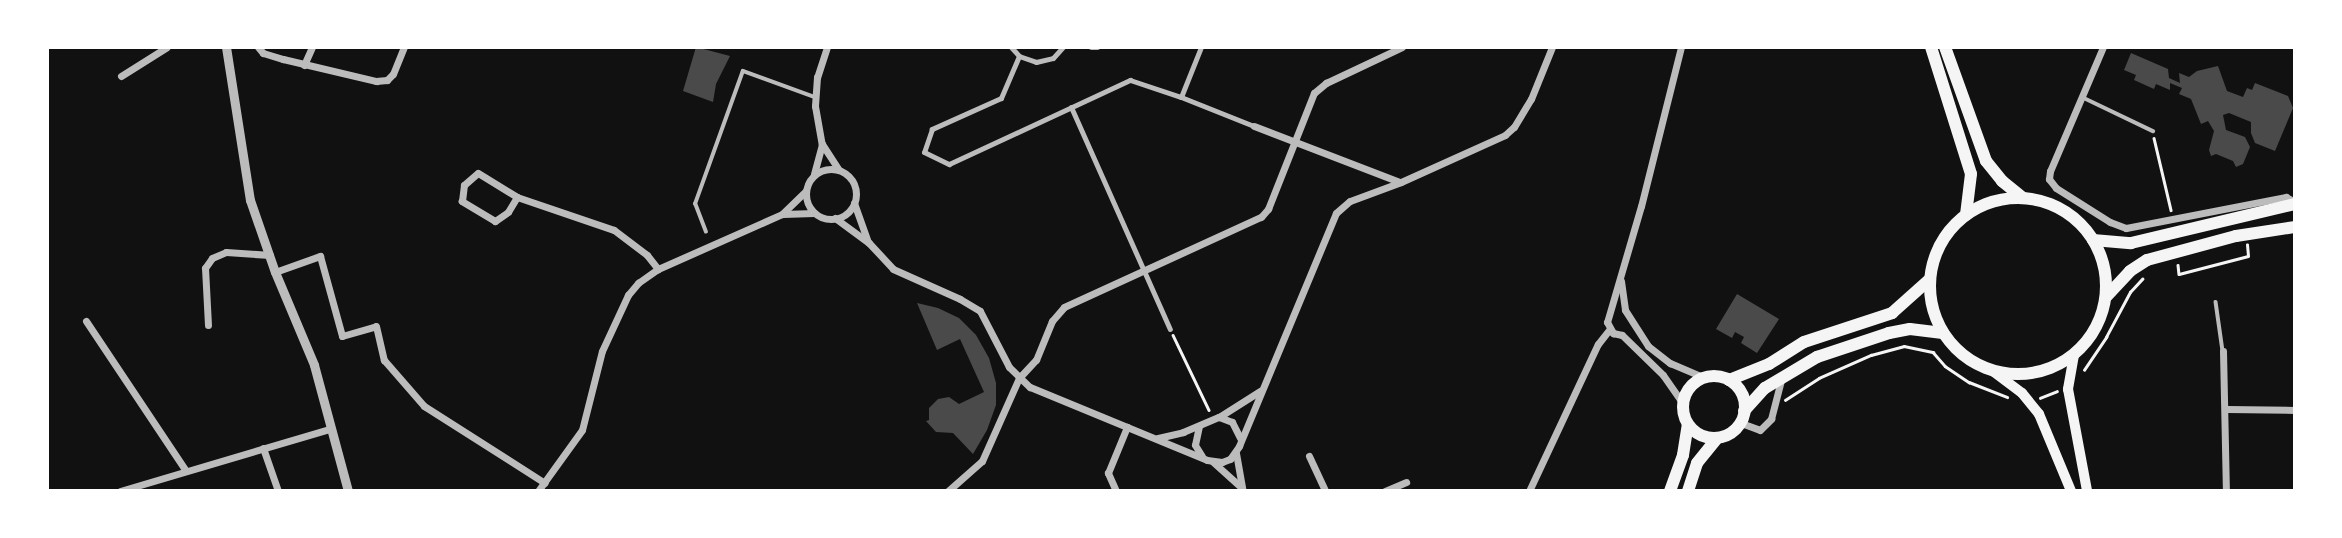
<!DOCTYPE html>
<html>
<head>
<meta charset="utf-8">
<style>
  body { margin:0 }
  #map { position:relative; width:2342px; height:538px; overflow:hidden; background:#111; font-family:"Asap Condensed",sans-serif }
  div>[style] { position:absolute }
  .building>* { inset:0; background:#4a4a4a }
  .path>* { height:2.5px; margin:-1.25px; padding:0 1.25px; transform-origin:1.25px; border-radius:1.25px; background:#f5f5f5 }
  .service>* { height:3.5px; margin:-1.75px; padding:0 1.75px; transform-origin:1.75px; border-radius:1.75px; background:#bcbcbc }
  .pedestrian>* { height:5px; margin:-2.5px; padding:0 2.5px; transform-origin:2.5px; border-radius:2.5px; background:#bcbcbc }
  .minor>* { height:7px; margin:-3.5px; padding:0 3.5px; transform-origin:3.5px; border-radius:3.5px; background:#bcbcbc }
  .minor>.ring { margin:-3.5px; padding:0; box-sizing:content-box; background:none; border:7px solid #bcbcbc; border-radius:50% }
  .tertiary>* { height:9px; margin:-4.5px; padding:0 4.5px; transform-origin:4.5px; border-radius:4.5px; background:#bcbcbc }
  .secondary>* { height:10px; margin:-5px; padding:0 5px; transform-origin:5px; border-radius:5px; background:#f5f5f5 }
  .primary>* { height:12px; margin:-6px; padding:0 6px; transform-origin:6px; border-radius:6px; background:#f5f5f5 }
  .primary>.ring { margin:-6px; padding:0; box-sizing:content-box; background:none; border:12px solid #f5f5f5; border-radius:50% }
  span { translate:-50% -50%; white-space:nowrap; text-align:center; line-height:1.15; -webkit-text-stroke:6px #fff; paint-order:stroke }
  .frame { position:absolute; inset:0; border:49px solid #fff; pointer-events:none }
</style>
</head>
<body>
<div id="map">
  <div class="building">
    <div style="clip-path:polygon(696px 47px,730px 56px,716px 84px,713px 102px,683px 91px)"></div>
    <div style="clip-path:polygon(2131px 53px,2168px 69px,2169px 78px,2180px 83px,2179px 73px,2189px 77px,2197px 71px,2218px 66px,2227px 91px,2243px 97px,2247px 88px,2252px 90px,2255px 83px,2288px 96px,2293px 108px,2275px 151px,2255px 143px,2251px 133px,2251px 122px,2229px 113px,2223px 115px,2226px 130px,2245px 137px,2250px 147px,2243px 164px,2236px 167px,2233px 161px,2216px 154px,2211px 156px,2209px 150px,2214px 131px,2208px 121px,2201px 124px,2191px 99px,2179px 94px,2182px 88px,2170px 83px,2170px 90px,2156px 84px,2154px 89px,2134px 80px,2136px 75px,2124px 70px)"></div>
    <div style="clip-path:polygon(1737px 294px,1779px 319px,1757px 353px,1741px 343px,1744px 337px,1735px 332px,1732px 338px,1716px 329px)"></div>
    <div style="clip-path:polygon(917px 303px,938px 308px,959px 318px,976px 335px,989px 358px,996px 383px,996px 405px,987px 430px,973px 454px,953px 433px,936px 432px,926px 421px,929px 420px,929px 408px,938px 399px,949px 397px,959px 404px,984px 392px,960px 339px,937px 350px)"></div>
  </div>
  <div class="path">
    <div style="left:2154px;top:138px;width:74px;rotate:76.7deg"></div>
    <div style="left:2178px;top:265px;width:9px;rotate:84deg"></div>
    <div style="left:2179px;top:274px;width:71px;rotate:-14.6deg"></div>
    <div style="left:2248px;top:256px;width:11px;rotate:-95deg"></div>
    <div style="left:1173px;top:335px;width:83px;rotate:64.4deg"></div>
    <div style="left:2084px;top:370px;width:40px;rotate:-56deg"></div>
    <div style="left:2106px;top:337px;width:51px;rotate:-61.9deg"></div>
    <div style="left:2130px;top:292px;width:18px;rotate:-47deg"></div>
    <div style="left:2040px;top:398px;width:18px;rotate:-22deg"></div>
    <div style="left:1785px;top:400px;width:40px;rotate:-32.9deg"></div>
    <div style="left:1819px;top:378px;width:57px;rotate:-23.9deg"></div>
    <div style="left:1871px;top:355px;width:34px;rotate:-15deg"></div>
    <div style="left:1904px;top:346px;width:30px;rotate:12deg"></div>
    <div style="left:1933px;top:352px;width:18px;rotate:49deg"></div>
    <div style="left:1945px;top:366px;width:29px;rotate:34deg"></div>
    <div style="left:1969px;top:382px;width:41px;rotate:21.5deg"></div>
  </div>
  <div class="service">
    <div style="left:2082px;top:97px;width:79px;rotate:25.6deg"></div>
    <div style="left:706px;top:232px;width:30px;rotate:-111deg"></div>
    <div style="left:695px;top:204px;width:141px;rotate:-70.2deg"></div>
    <div style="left:743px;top:71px;width:77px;rotate:19.9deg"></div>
    <div style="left:2216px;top:302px;width:49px;rotate:81.9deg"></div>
  </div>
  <div class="pedestrian">
    <div style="left:1011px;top:47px;width:12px;rotate:48deg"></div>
    <div style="left:1019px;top:56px;width:18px;rotate:19deg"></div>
    <div style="left:1036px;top:62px;width:17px;rotate:-13deg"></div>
    <div style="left:1053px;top:58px;width:15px;rotate:-48deg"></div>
    <div style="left:1091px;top:47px;width:6px"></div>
    <div style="left:1019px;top:56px;width:46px;rotate:113.2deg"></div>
    <div style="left:1001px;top:98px;width:76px;rotate:155.8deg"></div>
    <div style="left:932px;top:129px;width:24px;rotate:109deg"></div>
    <div style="left:924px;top:152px;width:28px;rotate:26deg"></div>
    <div style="left:949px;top:164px;width:200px;rotate:-24.9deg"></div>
    <div style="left:1130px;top:80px;width:54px;rotate:18.4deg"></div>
    <div style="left:1181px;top:97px;width:54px;rotate:-68.2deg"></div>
    <div style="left:1181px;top:97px;width:79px;rotate:21.7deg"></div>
    <div style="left:1071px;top:107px;width:243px;rotate:66deg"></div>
  </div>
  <div class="minor">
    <div style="left:258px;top:47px;width:8px;rotate:50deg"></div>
    <div style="left:263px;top:53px;width:21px;rotate:17deg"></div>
    <div style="left:283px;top:59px;width:96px;rotate:13.3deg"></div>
    <div style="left:376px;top:81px;width:11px;rotate:-5deg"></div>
    <div style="left:387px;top:80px;width:8px;rotate:-45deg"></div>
    <div style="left:393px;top:74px;width:29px;rotate:-68deg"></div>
    <div style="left:827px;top:47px;width:32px;rotate:108deg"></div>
    <div style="left:817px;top:77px;width:29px;rotate:94deg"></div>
    <div style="left:815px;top:106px;width:39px;rotate:80deg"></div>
    <div style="left:822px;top:144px;width:30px;rotate:57deg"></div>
    <div style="left:1681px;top:47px;width:164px;rotate:104.1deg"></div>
    <div style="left:1641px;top:206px;width:121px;rotate:106.3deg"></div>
    <div style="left:1607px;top:322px;width:13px;rotate:61deg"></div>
    <div style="left:1613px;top:333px;width:9px;rotate:13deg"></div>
    <div style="left:1622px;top:335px;width:57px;rotate:44.3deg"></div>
    <div style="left:1663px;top:375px;width:35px;rotate:55deg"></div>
    <div style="left:2103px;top:47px;width:135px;rotate:113.1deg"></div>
    <div style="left:2050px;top:171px;width:8px;rotate:97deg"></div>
    <div style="left:2049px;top:179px;width:11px;rotate:52deg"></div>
    <div style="left:2056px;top:188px;width:64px;rotate:32.2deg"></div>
    <div style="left:2110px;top:222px;width:17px;rotate:21deg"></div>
    <div style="left:2126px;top:228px;width:163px;rotate:-11deg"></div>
    <div style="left:2286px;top:197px;width:10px;rotate:29deg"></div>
    <div style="left:304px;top:65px;width:20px;rotate:-66deg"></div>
    <div style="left:121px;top:76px;width:54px;rotate:-32.2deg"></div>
    <div style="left:1254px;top:126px;width:156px;rotate:21deg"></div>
    <div class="ring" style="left:806px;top:169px;width:43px;height:43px"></div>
    <div style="left:814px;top:174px;width:31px;rotate:-75deg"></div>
    <div style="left:517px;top:197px;width:17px;rotate:121deg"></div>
    <div style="left:508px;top:212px;width:16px;rotate:145deg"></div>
    <div style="left:495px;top:221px;width:39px;rotate:-149deg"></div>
    <div style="left:462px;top:201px;width:16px;rotate:-83deg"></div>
    <div style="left:464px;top:185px;width:18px;rotate:-41deg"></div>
    <div style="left:478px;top:173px;width:46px;rotate:31.6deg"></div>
    <div style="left:517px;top:197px;width:102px;rotate:18.8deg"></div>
    <div style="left:614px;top:230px;width:41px;rotate:37.1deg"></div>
    <div style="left:647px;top:255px;width:18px;rotate:52deg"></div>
    <div style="left:854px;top:203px;width:41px;rotate:70.3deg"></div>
    <div style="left:783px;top:214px;width:31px;rotate:-2deg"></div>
    <div style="left:835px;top:218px;width:42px;rotate:36.3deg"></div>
    <div style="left:869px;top:243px;width:35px;rotate:47deg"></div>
    <div style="left:893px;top:269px;width:73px;rotate:24.1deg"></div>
    <div style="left:960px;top:299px;width:23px;rotate:31deg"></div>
    <div style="left:980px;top:311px;width:63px;rotate:62.6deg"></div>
    <div style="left:1009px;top:367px;width:29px;rotate:44deg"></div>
    <div style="left:1030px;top:387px;width:191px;rotate:22.4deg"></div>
    <div style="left:1207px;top:460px;width:15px;rotate:8deg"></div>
    <div style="left:1222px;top:462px;width:9px;rotate:-21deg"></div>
    <div style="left:1230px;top:459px;width:16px;rotate:-55deg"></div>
    <div style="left:1239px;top:446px;width:252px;rotate:-67.4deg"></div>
    <div style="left:1336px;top:213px;width:18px;rotate:-41deg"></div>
    <div style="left:1350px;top:201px;width:54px;rotate:-20.4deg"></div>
    <div style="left:1401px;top:182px;width:114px;rotate:-24.3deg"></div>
    <div style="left:1505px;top:135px;width:12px;rotate:-42deg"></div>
    <div style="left:1514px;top:127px;width:33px;rotate:-59deg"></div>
    <div style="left:1531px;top:99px;width:56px;rotate:-68deg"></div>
    <div style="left:275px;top:272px;width:48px;rotate:-19.6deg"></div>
    <div style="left:320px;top:256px;width:83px;rotate:74.6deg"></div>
    <div style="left:342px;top:336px;width:35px;rotate:-16deg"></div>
    <div style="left:376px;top:326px;width:35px;rotate:77deg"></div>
    <div style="left:384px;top:360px;width:61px;rotate:49deg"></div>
    <div style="left:424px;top:406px;width:143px;rotate:32.5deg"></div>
    <div style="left:1621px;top:281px;width:29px;rotate:82deg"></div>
    <div style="left:1625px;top:310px;width:43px;rotate:57.4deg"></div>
    <div style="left:1648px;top:346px;width:28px;rotate:38deg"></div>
    <div style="left:1670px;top:363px;width:38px;rotate:23deg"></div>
    <div style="left:86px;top:321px;width:180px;rotate:56.3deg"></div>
    <div style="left:208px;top:325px;width:57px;rotate:-93deg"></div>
    <div style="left:205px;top:268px;width:12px;rotate:-55deg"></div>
    <div style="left:212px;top:258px;width:15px;rotate:-23deg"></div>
    <div style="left:226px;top:252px;width:44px;rotate:3.9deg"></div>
    <div style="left:2223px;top:351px;width:140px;rotate:88.8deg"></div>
    <div style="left:2227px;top:409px;width:68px;rotate:0.8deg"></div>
    <div style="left:1219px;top:417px;width:14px;rotate:21deg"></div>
    <div style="left:1232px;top:422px;width:18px;rotate:63deg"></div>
    <div style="left:1741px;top:423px;width:20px;rotate:20deg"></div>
    <div style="left:1760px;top:430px;width:16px;rotate:-45deg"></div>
    <div style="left:1771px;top:419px;width:40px;rotate:-75.6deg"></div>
    <div style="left:1199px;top:426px;width:19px;rotate:102deg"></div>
    <div style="left:1195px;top:445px;width:13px;rotate:58deg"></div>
    <div style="left:1158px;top:438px;width:26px;rotate:-13deg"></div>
    <div style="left:1183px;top:432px;width:39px;rotate:-23deg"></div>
    <div style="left:1219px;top:417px;width:49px;rotate:-32.4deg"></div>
    <div style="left:263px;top:448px;width:46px;rotate:70.8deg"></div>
    <div style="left:1236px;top:453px;width:39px;rotate:80deg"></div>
    <div style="left:1309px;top:456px;width:38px;rotate:65deg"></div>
    <div style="left:1213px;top:462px;width:38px;rotate:42deg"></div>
    <div style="left:120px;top:491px;width:218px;rotate:-16.5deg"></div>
    <div style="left:538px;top:491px;width:75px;rotate:-54.2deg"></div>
    <div style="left:582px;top:430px;width:81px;rotate:-75.8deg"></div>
    <div style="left:602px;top:351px;width:62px;rotate:-65.1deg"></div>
    <div style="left:628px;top:295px;width:16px;rotate:-50deg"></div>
    <div style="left:638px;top:283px;width:24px;rotate:-35deg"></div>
    <div style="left:658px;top:269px;width:136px;rotate:-23.9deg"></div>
    <div style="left:782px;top:214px;width:33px;rotate:-44deg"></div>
    <div style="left:948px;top:491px;width:45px;rotate:-41.4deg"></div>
    <div style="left:982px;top:461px;width:91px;rotate:-66deg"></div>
    <div style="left:1019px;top:378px;width:25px;rotate:-47deg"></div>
    <div style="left:1036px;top:360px;width:42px;rotate:-67.7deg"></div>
    <div style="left:1052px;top:321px;width:18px;rotate:-49deg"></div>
    <div style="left:1064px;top:307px;width:217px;rotate:-24.6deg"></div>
    <div style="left:1261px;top:217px;width:11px;rotate:-49deg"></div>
    <div style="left:1268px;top:209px;width:125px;rotate:-68.4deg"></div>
    <div style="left:1314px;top:93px;width:16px;rotate:-40deg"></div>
    <div style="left:1326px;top:83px;width:84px;rotate:-25.3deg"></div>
    <div style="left:1116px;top:491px;width:20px;rotate:-114deg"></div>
    <div style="left:1108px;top:473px;width:50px;rotate:-67.6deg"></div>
    <div style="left:1385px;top:491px;width:23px;rotate:-23deg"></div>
    <div style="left:1529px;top:491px;width:162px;rotate:-64.9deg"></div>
    <div style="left:1598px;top:344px;width:18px;rotate:-52deg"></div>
  </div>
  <div class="tertiary">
    <div style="left:226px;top:47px;width:155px;rotate:81.1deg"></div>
    <div style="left:250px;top:200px;width:76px;rotate:70.9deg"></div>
    <div style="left:275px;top:272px;width:101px;rotate:67.2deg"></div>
    <div style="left:314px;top:365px;width:131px;rotate:74.9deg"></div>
  </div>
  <div class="secondary">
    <div style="left:2074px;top:355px;width:35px;rotate:100deg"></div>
    <div style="left:2068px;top:389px;width:104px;rotate:79.4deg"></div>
    <div style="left:1994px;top:372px;width:35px;rotate:37deg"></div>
    <div style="left:2022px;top:393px;width:27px;rotate:51deg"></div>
    <div style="left:2039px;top:414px;width:83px;rotate:67.4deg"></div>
  </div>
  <div class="primary">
    <div style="left:1931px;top:47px;width:133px;rotate:72.5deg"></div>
    <div style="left:1971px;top:174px;width:41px;rotate:97deg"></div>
    <div style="left:1945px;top:47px;width:121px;rotate:70.2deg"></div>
    <div style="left:1986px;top:161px;width:26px;rotate:51deg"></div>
    <div style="left:2002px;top:181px;width:27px;rotate:39deg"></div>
    <div class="ring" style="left:1930px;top:198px;width:164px;height:164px"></div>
    <div style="left:2093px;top:240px;width:38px;rotate:5deg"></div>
    <div style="left:2131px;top:243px;width:169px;rotate:-13.4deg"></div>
    <div style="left:2106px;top:297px;width:35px;rotate:-47deg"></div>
    <div style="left:2130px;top:271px;width:20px;rotate:-33deg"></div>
    <div style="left:2147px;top:260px;width:92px;rotate:-15.1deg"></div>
    <div style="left:2236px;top:236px;width:60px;rotate:-8.7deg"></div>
    <div class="ring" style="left:1683px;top:376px;width:50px;height:50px"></div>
    <div style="left:1729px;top:380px;width:43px;rotate:-21.8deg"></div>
    <div style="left:1769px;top:364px;width:41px;rotate:-32.2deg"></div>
    <div style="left:1804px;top:342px;width:93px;rotate:-18.2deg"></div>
    <div style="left:1892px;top:313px;width:51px;rotate:-41.8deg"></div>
    <div style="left:1744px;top:411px;width:31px;rotate:-48deg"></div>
    <div style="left:1765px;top:388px;width:61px;rotate:-30.8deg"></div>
    <div style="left:1817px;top:357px;width:76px;rotate:-18.4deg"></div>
    <div style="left:1889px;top:333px;width:21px;rotate:-11deg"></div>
    <div style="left:1910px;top:329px;width:33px;rotate:7deg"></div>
    <div style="left:1670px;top:491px;width:38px;rotate:-70deg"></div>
    <div style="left:1683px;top:455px;width:31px;rotate:-81deg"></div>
    <div style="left:1688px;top:491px;width:29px;rotate:-72deg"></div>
    <div style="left:1697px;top:463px;width:32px;rotate:-51deg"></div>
  </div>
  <div class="frame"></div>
</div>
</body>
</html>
